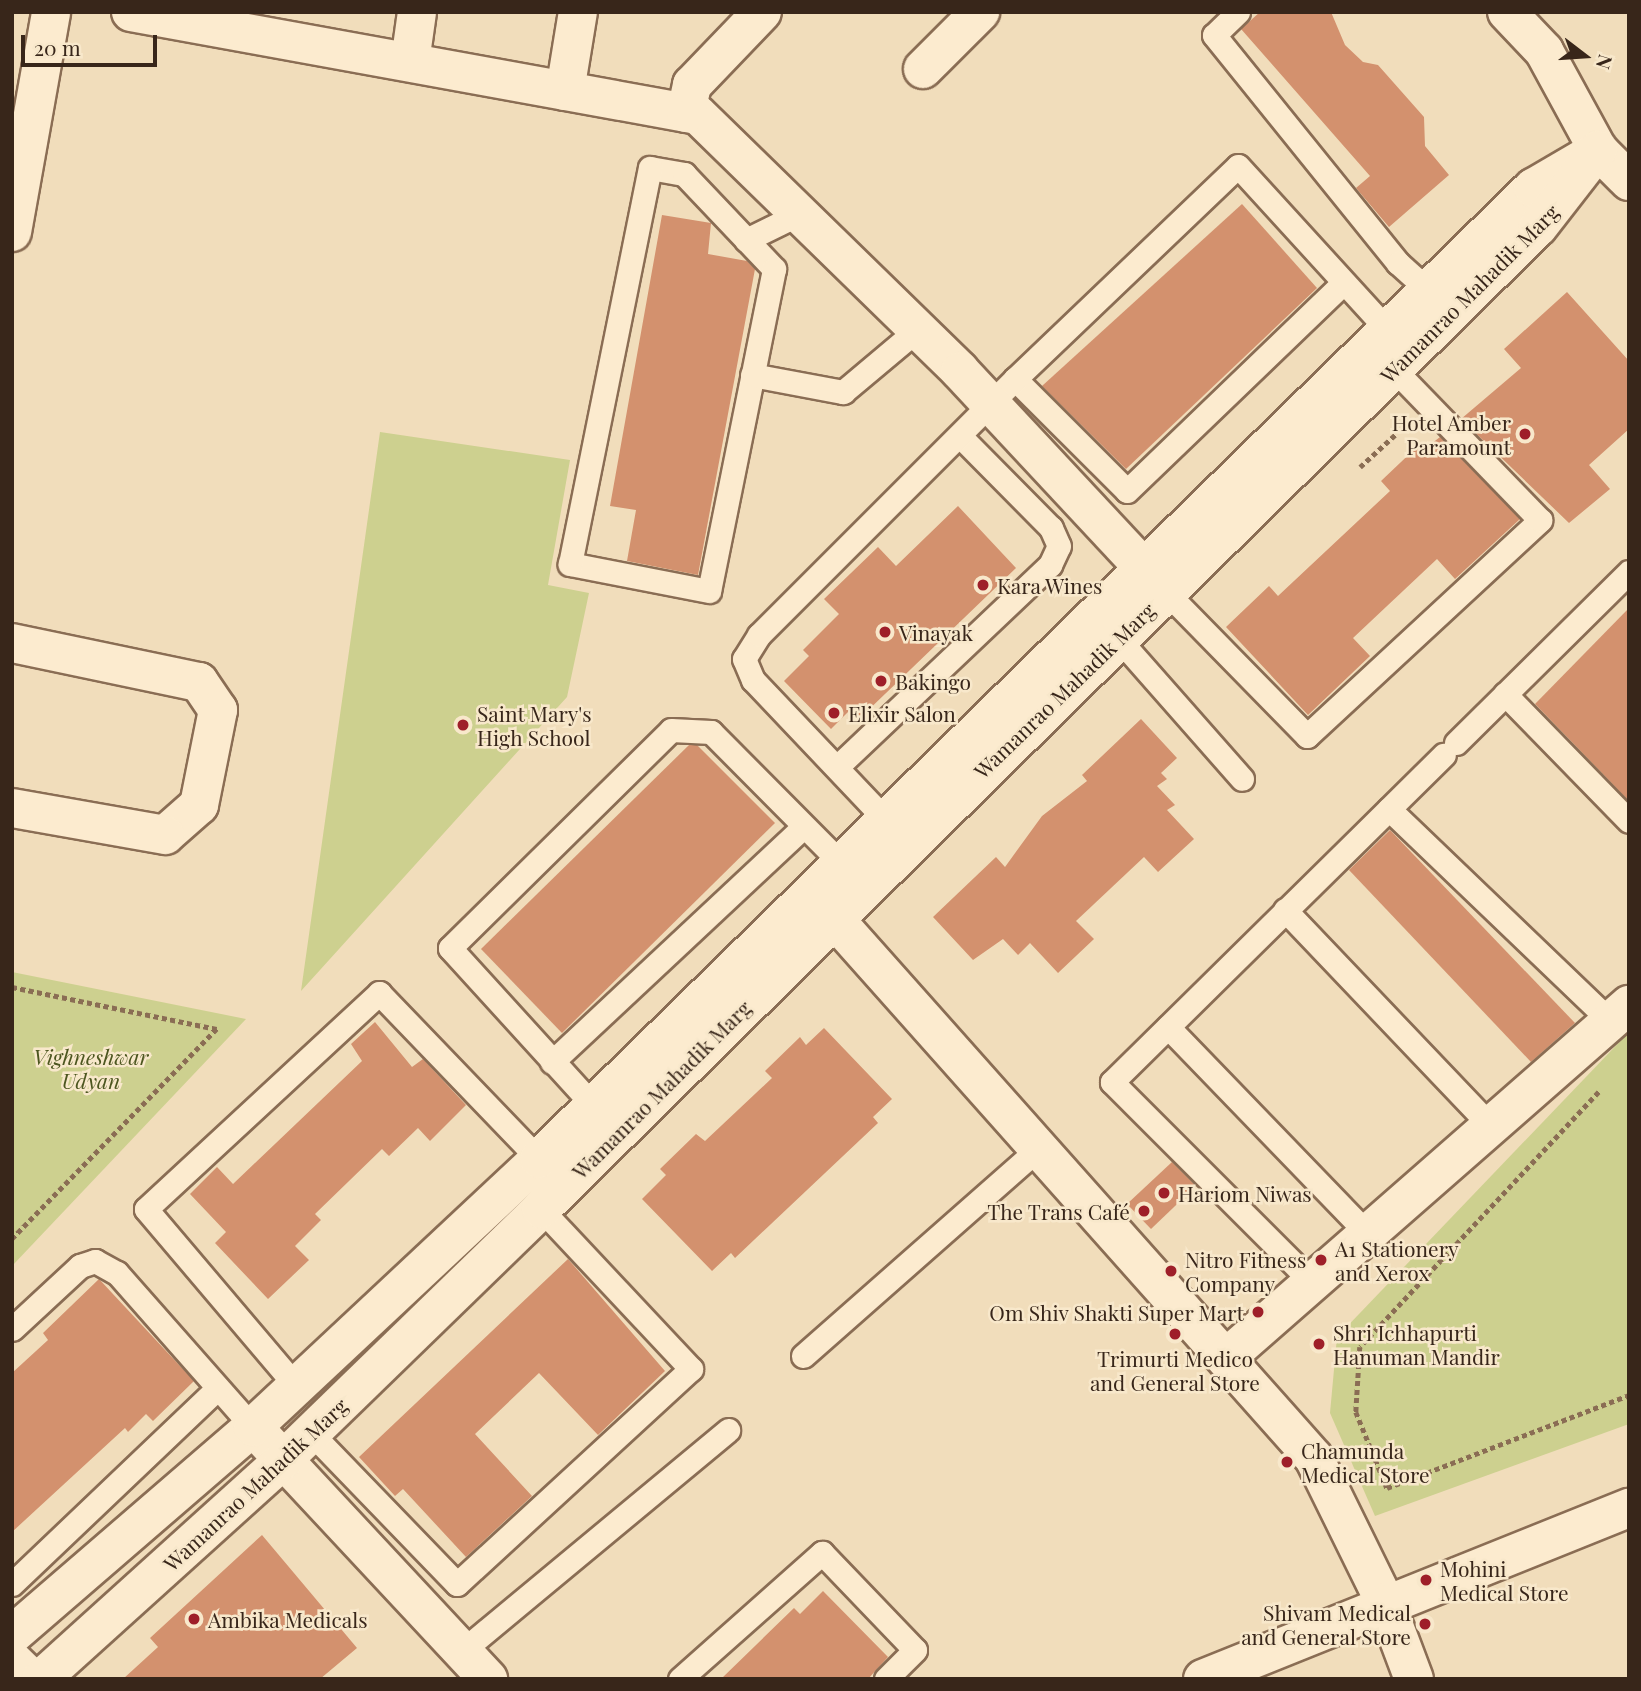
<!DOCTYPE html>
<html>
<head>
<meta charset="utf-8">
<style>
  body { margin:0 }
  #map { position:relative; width:1641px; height:1691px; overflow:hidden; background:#f1ddbb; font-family:"Playfair Display",serif }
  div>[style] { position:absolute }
  .green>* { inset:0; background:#cdd08f }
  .building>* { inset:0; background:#d3916e }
  .path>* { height:4.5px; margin-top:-2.25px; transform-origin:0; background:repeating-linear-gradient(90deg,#8a6d54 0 5px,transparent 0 8.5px) }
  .roads { filter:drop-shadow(2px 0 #8a6d54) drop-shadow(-2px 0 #8a6d54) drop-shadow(0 2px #8a6d54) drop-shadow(0 -2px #8a6d54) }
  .service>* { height:23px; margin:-11.5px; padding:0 11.5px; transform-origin:11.5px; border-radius:11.5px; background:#fcebcf }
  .minor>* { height:38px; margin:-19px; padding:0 19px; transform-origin:19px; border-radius:19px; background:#fcebcf }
  .tertiary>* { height:38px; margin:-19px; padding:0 19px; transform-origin:19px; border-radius:19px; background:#fcebcf }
  .dots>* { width:19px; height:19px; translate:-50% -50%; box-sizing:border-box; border:4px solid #f8e8cb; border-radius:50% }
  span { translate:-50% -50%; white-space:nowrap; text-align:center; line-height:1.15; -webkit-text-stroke:5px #f8e8cb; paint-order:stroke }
  .street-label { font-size:21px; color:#38261a }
  .poi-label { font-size:21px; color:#38261a }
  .right { translate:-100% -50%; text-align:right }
  .left { translate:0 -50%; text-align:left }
  .park-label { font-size:21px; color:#4c561f; font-style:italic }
  .frame { position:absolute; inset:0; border:14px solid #38261a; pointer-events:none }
  .north { position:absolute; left:1550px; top:21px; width:70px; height:70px; -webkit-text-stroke:5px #f8e8cb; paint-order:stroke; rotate:107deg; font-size:19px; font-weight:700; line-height:28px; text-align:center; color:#38261a }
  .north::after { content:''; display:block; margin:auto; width:24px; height:32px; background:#38261a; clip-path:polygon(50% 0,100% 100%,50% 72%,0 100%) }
  .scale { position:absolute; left:21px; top:35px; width:136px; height:32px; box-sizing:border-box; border:4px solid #38261a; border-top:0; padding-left:9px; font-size:21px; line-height:24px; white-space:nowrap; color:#38261a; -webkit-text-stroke:5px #f8e8cb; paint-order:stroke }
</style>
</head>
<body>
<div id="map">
  <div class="green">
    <div style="clip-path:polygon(380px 432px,570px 460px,548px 585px,589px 593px,567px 697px,301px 991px)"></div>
    <div style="clip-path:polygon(12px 972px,246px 1019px,12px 1266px)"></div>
    <div style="clip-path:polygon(1629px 1032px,1629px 1424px,1375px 1516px,1330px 1413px,1337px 1337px)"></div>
  </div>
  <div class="building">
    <div style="clip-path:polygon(1260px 12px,1331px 12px,1345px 45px,1363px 62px,1378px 65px,1424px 117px,1425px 146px,1449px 175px,1389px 227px,1356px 188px,1370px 176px,1241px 29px)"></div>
    <div style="clip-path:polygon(1242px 204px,1317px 288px,1126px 469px,1042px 386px)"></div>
    <div style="clip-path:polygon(662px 215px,711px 223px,708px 254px,747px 261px,755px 269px,698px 575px,627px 561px,636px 510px,610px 506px)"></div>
    <div style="clip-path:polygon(1567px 292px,1629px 361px,1629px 429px,1589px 465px,1610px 489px,1569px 523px,1461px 419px,1521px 368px,1504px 349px)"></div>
    <div style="clip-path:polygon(1440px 437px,1520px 519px,1455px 579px,1437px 559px,1353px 638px,1370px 656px,1308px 715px,1226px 627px,1269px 586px,1278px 596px,1390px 491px,1381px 481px,1421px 443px,1426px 448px)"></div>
    <div style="clip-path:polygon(958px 506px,1016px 568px,859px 719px,850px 710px,831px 729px,784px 681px,809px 656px,803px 650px,839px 614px,824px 599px,878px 547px,896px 566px)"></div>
    <div style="clip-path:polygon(1629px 608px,1629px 801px,1535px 704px)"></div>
    <div style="clip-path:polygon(1141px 719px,1177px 758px,1161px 773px,1167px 779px,1157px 786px,1175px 805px,1167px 810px,1194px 839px,1158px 872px,1144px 857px,1076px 921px,1094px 939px,1058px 973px,1030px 943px,1018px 955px,1003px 939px,973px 960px,933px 917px,996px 857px,1005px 867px,1042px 816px,1087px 781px,1082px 775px)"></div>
    <div style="clip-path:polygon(689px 745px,697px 745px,775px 823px,562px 1033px,481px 949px)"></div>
    <div style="clip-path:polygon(1390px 830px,1575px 1023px,1531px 1062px,1349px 870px)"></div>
    <div style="clip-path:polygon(375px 1022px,412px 1067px,423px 1059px,466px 1105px,430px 1141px,418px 1128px,389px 1156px,382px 1149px,315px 1214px,321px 1220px,295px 1246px,309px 1260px,268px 1299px,215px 1243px,226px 1232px,190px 1194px,217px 1167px,233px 1184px,362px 1061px,351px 1044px)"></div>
    <div style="clip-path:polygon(824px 1028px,892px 1099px,873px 1117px,878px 1123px,735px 1258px,731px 1253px,712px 1271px,642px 1199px,666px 1175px,660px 1169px,696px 1134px,705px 1141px,772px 1078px,765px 1071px,800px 1037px,806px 1045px)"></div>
    <div style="clip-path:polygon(1172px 1162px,1196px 1186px,1151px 1229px,1127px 1204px)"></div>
    <div style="clip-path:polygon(568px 1259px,665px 1371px,598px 1435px,539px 1373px,475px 1434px,532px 1496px,466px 1557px,403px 1489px,395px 1496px,359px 1457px)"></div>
    <div style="clip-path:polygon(99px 1279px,194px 1381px,153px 1421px,146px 1414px,128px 1432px,125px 1428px,12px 1532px,12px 1373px,48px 1340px,43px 1333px)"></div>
    <div style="clip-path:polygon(262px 1535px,357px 1648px,320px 1679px,123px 1679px,158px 1647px,150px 1638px)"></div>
    <div style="clip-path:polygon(823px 1591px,888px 1657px,868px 1679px,721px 1679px,794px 1608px,800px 1614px)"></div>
  </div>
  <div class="path">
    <div style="left:1360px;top:467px;width:50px;rotate:-42.6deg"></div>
    <div style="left:12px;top:987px;width:209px;rotate:11.6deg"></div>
    <div style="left:217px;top:1029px;width:293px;rotate:134.3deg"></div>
    <div style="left:1599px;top:1092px;width:349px;rotate:133.1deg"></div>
    <div style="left:1360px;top:1347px;width:65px;rotate:93.5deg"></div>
    <div style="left:1356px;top:1412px;width:82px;rotate:67.8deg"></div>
    <div style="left:1387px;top:1488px;width:259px;rotate:-21deg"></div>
  </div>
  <div class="roads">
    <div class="service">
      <div style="left:1238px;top:12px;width:33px;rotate:136deg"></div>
      <div style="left:1214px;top:35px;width:293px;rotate:51.1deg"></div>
      <div style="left:1398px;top:263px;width:39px;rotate:42deg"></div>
      <div style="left:650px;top:168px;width:35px;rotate:10deg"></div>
      <div style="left:684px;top:174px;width:131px;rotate:46.5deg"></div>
      <div style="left:774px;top:269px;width:328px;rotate:101.4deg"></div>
      <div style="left:709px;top:591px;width:142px;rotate:-169deg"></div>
      <div style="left:570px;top:564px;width:404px;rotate:-78.6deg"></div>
      <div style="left:746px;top:240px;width:59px;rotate:-26.1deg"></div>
      <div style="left:752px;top:375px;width:93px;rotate:10.6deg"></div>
      <div style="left:843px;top:392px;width:97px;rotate:-40deg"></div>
      <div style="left:1015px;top:379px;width:158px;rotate:45deg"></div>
      <div style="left:1127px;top:491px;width:298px;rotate:-43.9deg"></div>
      <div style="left:1165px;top:591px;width:203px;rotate:45.6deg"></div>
      <div style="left:1307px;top:736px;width:318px;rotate:-42.8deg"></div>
      <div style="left:1540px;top:520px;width:221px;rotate:-134.1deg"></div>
      <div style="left:1117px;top:637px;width:189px;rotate:48.6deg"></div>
      <div style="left:1505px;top:694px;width:177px;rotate:45.7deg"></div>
      <div style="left:1456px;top:743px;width:243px;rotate:-44.7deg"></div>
      <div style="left:837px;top:767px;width:294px;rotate:-43.5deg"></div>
      <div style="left:1050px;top:565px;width:21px;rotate:-65deg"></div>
      <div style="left:1059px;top:546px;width:20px;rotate:-114deg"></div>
      <div style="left:1051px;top:528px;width:128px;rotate:-134.7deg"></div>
      <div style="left:1389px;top:809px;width:306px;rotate:43.8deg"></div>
      <div style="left:884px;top:818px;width:190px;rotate:-133.5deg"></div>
      <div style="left:753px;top:680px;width:23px;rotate:-113deg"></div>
      <div style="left:744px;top:659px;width:28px;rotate:-58deg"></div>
      <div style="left:759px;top:635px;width:362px;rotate:-45deg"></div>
      <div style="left:1015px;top:379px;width:308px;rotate:-43.7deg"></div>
      <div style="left:1238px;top:166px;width:222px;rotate:47.6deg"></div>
      <div style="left:1285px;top:910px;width:298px;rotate:46.4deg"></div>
      <div style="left:1168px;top:1027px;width:288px;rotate:46deg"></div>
      <div style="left:552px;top:1062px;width:344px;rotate:-43.1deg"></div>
      <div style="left:592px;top:1104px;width:211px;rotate:-132.3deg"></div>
      <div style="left:450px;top:948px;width:310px;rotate:-44.6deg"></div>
      <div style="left:671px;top:730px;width:40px;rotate:2.9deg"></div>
      <div style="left:711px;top:732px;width:186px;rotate:45.2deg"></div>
      <div style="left:1312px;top:1282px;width:283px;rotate:-135deg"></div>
      <div style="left:1112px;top:1082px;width:466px;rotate:-44.6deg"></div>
      <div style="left:12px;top:1329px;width:93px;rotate:-42.8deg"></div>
      <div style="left:80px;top:1266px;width:16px;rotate:-18deg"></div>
      <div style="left:95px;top:1261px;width:25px;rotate:29deg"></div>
      <div style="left:117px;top:1273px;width:205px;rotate:48.6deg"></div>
      <div style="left:803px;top:1356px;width:316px;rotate:-41.4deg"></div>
      <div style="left:296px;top:1386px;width:232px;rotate:-130.3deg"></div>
      <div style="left:146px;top:1209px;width:318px;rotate:-42.8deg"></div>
      <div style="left:379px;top:993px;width:231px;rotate:46.1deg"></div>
      <div style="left:311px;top:1433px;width:210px;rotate:46deg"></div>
      <div style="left:457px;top:1584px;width:318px;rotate:-42.6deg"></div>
      <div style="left:691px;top:1369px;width:219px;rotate:-133.2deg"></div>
      <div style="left:12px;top:1584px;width:284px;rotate:-43.6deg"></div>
      <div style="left:462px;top:1651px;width:346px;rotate:-39.7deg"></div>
      <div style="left:680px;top:1679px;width:190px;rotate:-41.6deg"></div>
      <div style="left:822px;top:1553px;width:134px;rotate:46.2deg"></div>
      <div style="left:915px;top:1650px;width:41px;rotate:135deg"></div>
    </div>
    <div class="minor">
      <div style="left:131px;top:12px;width:576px;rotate:10.3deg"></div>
      <div style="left:698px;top:115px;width:366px;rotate:44.3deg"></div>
      <div style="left:960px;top:371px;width:301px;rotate:47deg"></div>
      <div style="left:1507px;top:12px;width:54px;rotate:46.5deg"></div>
      <div style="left:1544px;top:51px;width:113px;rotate:61.4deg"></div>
      <div style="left:1598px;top:150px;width:44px;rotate:45deg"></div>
      <div style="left:410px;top:62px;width:50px;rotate:-82deg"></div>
      <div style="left:923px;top:69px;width:81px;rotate:-45deg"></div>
      <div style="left:565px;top:91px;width:80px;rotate:-80.7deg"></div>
      <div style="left:686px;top:113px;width:29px;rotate:-78deg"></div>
      <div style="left:692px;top:85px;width:101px;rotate:-46.2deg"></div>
      <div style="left:12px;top:232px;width:223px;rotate:-79.9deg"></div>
      <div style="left:12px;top:643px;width:191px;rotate:11.8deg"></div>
      <div style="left:199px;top:682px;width:34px;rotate:56deg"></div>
      <div style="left:218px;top:710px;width:97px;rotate:101.3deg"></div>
      <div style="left:199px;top:805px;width:45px;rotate:138.6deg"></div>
      <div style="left:165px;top:835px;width:155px;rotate:-170deg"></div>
      <div style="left:814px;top:896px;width:752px;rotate:48.34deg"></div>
      <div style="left:1314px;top:1458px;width:161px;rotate:63.8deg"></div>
      <div style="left:1385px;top:1602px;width:82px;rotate:69.4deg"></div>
      <div style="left:1226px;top:1358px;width:536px;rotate:-41.22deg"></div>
      <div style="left:253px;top:1427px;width:345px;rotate:47deg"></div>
      <div style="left:12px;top:1660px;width:28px;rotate:44deg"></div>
      <div style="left:1203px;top:1679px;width:459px;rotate:-21.9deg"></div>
    </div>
    <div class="tertiary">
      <div style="left:12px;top:1635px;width:318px;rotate:-40.8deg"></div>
      <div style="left:253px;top:1427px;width:392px;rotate:-43.1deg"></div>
      <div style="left:539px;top:1159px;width:1390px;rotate:-44.33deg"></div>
      <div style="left:1533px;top:188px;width:61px;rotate:-30.3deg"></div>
      <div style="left:41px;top:1679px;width:326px;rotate:-42.1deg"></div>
      <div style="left:283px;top:1460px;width:360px;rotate:-44.2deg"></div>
      <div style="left:541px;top:1209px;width:1399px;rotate:-44.57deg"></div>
      <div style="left:1538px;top:227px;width:98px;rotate:-52.1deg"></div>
    </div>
  </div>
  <div class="dots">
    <div style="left:1525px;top:434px;background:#9e1f29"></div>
    <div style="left:983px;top:585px;background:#9e1f29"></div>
    <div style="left:885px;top:632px;background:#9e1f29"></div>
    <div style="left:881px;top:681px;background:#9e1f29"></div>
    <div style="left:834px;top:713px;background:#9e1f29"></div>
    <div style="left:463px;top:725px;background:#9e1f29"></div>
    <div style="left:1164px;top:1193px;background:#9e1f29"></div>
    <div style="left:1144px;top:1211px;background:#9e1f29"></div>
    <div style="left:1321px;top:1260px;background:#9e1f29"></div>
    <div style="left:1171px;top:1271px;background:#9e1f29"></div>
    <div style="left:1258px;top:1312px;background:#9e1f29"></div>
    <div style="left:1175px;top:1334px;background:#9e1f29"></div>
    <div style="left:1319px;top:1344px;background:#9e1f29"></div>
    <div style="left:1287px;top:1462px;background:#9e1f29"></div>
    <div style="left:1426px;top:1580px;background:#9e1f29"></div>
    <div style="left:194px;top:1619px;background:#9e1f29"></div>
    <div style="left:1425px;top:1624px;background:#9e1f29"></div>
  </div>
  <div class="street-label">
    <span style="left:1469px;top:293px;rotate:-45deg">Wamanrao Mahadik Marg</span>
    <span style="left:1064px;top:690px;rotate:-44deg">Wamanrao Mahadik Marg</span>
    <span style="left:661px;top:1089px;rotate:-45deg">Wamanrao Mahadik Marg</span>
    <span style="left:255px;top:1484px;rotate:-43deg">Wamanrao Mahadik Marg</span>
  </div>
  <div class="poi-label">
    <span class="right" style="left:1511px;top:434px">Hotel Amber<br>Paramount</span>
    <span class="left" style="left:997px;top:585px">Kara Wines</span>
    <span class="left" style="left:899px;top:632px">Vinayak</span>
    <span class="left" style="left:895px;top:681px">Bakingo</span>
    <span class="left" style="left:477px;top:725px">Saint Mary's<br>High School</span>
    <span class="left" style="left:848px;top:713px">Elixir Salon</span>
    <span class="left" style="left:1178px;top:1193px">Hariom Niwas</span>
    <span class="right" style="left:1130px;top:1211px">The Trans Café</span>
    <span class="left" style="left:1335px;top:1260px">A1 Stationery<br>and Xerox</span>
    <span class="left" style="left:1185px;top:1271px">Nitro Fitness<br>Company</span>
    <span class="right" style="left:1244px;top:1312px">Om Shiv Shakti Super Mart</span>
    <span class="left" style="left:1333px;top:1344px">Shri Ichhapurti<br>Hanuman Mandir</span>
    <span style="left:1175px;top:1370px">Trimurti Medico<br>and General Store</span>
    <span class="left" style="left:1301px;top:1462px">Chamunda<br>Medical Store</span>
    <span class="left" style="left:1440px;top:1580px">Mohini<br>Medical Store</span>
    <span class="right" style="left:1411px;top:1624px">Shivam Medical<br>and General Store</span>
    <span class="left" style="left:208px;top:1619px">Ambika Medicals</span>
  </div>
  <div class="park-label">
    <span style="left:91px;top:1068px">Vighneshwar<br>Udyan</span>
  </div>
  <div class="frame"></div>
  <div class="north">N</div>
  <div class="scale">20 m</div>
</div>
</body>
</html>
